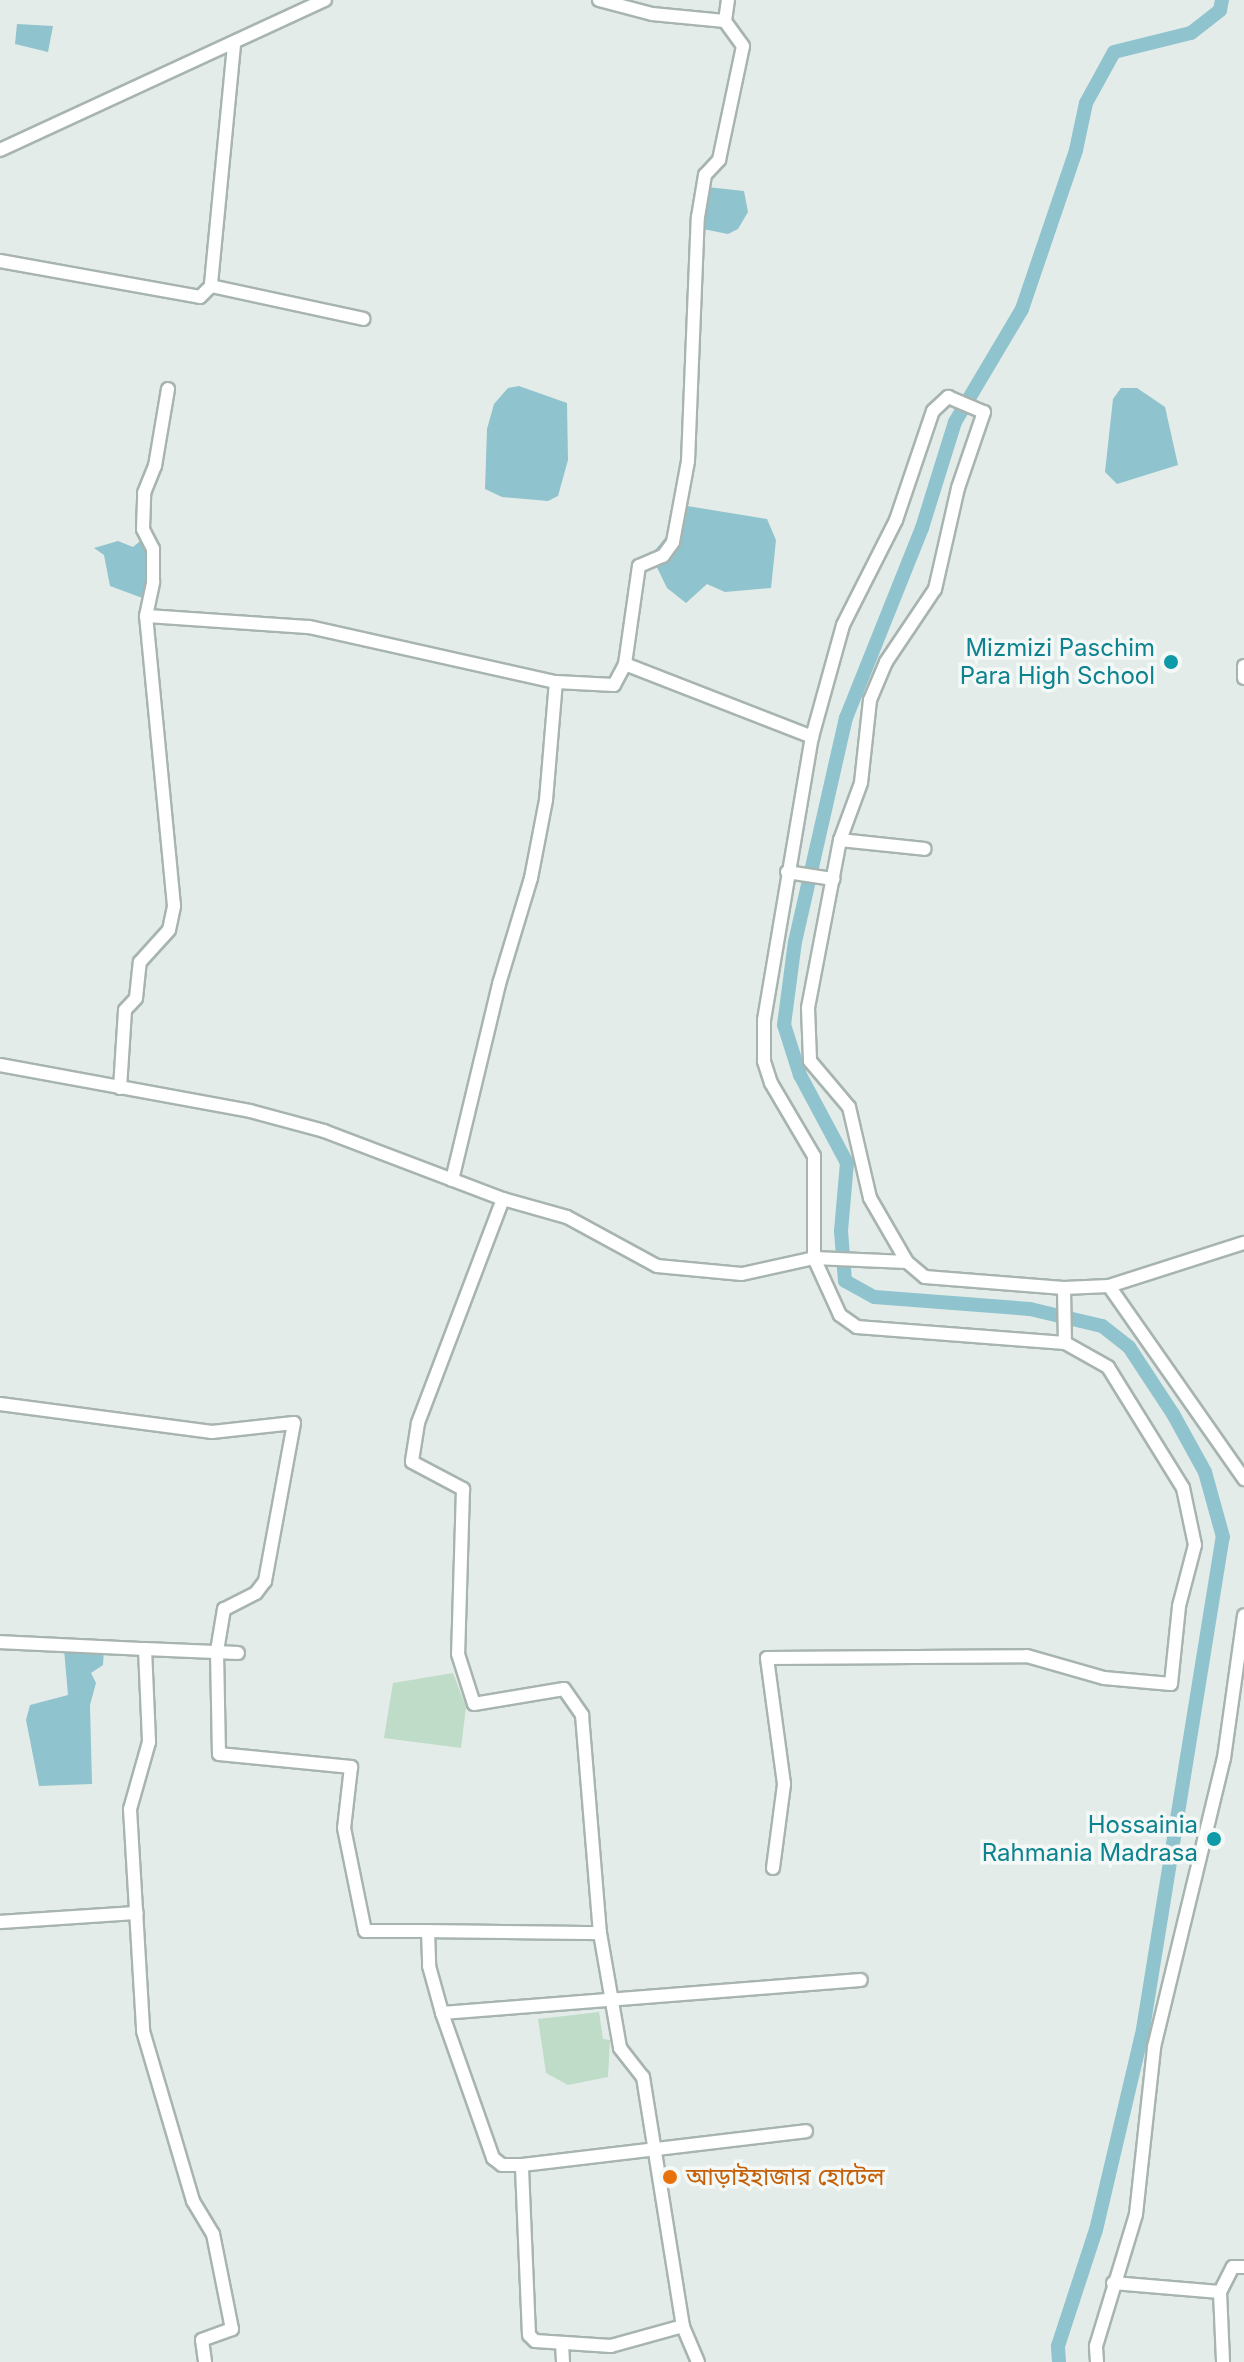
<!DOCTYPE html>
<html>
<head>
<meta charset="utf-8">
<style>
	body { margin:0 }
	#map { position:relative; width:1244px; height:2362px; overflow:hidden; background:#e4ece9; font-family:Inter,"Noto Sans Bengali",sans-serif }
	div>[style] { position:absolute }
	.green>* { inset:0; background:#bedcc7 }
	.water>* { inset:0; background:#8fc3ce }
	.canal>* { height:14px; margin:-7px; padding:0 7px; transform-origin:7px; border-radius:7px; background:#8fc3ce }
	.roads { filter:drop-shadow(2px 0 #a7b4b0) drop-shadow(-2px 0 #a7b4b0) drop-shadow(0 2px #a7b4b0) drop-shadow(0 -2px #a7b4b0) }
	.street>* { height:12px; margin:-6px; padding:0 6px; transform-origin:6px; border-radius:6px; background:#fff }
	.dots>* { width:22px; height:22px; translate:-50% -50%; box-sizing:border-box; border:4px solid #f4f9f7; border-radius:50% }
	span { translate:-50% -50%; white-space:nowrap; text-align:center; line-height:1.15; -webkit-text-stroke:7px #f4f9f7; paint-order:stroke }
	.culture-label { font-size:24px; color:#0d838f }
	.right { translate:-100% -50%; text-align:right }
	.food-label { font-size:24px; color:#c56008 }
	.left { translate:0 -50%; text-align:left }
</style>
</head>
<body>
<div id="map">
	<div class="green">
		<div style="clip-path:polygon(453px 1673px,466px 1707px,461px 1748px,384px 1738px,393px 1683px)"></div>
		<div style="clip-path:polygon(599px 2012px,603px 2039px,610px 2040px,608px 2077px,568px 2085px,546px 2073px,538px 2019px)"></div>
	</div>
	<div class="water">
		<div style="clip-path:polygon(17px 24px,53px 26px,48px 52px,15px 44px)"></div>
		<div style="clip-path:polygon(707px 187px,744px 191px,748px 212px,738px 229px,728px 234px,703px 229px)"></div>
		<div style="clip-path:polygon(519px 386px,567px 403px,568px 460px,558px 496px,548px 501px,502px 497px,485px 489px,487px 429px,494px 404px,508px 388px)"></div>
		<div style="clip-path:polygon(1121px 388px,1137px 388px,1165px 407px,1178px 465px,1117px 484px,1105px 472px,1113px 399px)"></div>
		<div style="clip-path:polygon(675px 504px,767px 519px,776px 540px,771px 588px,725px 592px,707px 584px,686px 603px,667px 588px,651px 555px,671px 531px)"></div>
		<div style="clip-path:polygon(145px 537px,151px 549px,145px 599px,110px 586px,104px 555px,94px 548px,118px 541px,133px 547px)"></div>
		<div style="clip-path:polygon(64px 1649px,104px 1649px,103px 1665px,91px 1673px,96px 1683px,90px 1705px,92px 1784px,39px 1786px,26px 1720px,30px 1705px,68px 1695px)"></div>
	</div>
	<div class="canal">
		<div style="left:1059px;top:2362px;width:16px;rotate:-94deg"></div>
		<div style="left:1058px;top:2346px;width:122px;rotate:-71.9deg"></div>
		<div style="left:1096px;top:2230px;width:206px;rotate:-76.8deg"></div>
		<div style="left:1143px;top:2029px;width:498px;rotate:-80.8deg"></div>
		<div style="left:1223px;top:1537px;width:67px;rotate:-105.5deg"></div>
		<div style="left:1205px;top:1472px;width:66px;rotate:-118.9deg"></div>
		<div style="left:1173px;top:1414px;width:80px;rotate:-123.3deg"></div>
		<div style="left:1129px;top:1347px;width:34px;rotate:-142deg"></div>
		<div style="left:1102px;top:1326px;width:74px;rotate:-166.7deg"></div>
		<div style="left:1030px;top:1309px;width:156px;rotate:-175.6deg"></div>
		<div style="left:874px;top:1297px;width:33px;rotate:-151deg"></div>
		<div style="left:845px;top:1281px;width:50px;rotate:-94.6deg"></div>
		<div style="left:841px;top:1231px;width:68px;rotate:-85deg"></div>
		<div style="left:847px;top:1163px;width:100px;rotate:-118.1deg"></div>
		<div style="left:800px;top:1075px;width:52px;rotate:-107.7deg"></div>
		<div style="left:784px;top:1025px;width:84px;rotate:-82.5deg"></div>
		<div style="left:795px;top:942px;width:230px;rotate:-77.2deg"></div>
		<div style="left:846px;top:718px;width:205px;rotate:-68.2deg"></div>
		<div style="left:922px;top:528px;width:111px;rotate:-72.7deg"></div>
		<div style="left:955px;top:422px;width:131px;rotate:-59.3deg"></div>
		<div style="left:1022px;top:309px;width:168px;rotate:-71.2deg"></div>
		<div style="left:1076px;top:150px;width:48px;rotate:-78deg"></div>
		<div style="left:1086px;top:103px;width:58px;rotate:-61.2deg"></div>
		<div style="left:1114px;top:52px;width:79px;rotate:-13.9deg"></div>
		<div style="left:1191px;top:33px;width:37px;rotate:-38deg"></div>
		<div style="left:1220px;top:10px;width:10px;rotate:-79deg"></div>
	</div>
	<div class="roads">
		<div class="street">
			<div style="left:599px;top:0;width:55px;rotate:14.8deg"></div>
			<div style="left:652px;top:14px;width:73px;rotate:5.5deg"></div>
			<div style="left:725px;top:21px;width:21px;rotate:-82deg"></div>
			<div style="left:234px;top:45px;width:242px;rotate:95.5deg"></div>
			<div style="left:211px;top:286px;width:156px;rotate:12.2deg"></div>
			<div style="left:0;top:150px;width:358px;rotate:-24.8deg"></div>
			<div style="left:0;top:261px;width:203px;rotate:10.2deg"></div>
			<div style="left:200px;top:297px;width:16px;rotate:-45deg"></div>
			<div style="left:146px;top:616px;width:35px;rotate:-78deg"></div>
			<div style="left:153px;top:582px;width:33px;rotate:-90deg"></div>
			<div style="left:153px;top:549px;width:22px;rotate:-117deg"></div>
			<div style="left:143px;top:529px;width:36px;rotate:-88deg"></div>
			<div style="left:144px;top:493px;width:29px;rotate:-68deg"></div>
			<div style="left:155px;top:466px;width:78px;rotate:-80.4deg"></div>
			<div style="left:625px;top:664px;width:201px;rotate:21.3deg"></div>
			<div style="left:1244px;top:666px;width:12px;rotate:90deg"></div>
			<div style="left:840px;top:840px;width:85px;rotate:6deg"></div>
			<div style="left:787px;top:872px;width:47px;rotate:8.7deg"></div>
			<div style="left:0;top:1065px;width:254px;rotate:10.4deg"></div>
			<div style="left:250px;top:1111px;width:77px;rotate:15.1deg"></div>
			<div style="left:324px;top:1131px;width:191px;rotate:20.8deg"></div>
			<div style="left:503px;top:1199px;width:66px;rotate:15.7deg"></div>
			<div style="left:567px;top:1217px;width:102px;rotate:28.6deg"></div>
			<div style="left:657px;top:1266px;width:85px;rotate:5.4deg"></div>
			<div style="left:742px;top:1274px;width:74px;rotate:-12.5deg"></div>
			<div style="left:814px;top:1258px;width:102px;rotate:-90deg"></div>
			<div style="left:814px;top:1156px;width:85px;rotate:-120.5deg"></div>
			<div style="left:771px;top:1083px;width:23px;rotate:-108deg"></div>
			<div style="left:764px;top:1061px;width:41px;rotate:-90deg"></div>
			<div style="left:764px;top:1020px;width:287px;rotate:-80.4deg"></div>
			<div style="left:812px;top:737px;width:116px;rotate:-74.5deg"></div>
			<div style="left:843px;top:625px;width:118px;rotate:-63.2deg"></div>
			<div style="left:896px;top:520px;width:115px;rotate:-71.3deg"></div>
			<div style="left:933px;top:411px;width:21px;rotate:-43deg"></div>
			<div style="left:948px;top:397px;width:39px;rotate:23deg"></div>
			<div style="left:984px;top:412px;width:80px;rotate:108.9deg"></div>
			<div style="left:958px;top:488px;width:104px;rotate:102.8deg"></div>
			<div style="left:935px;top:589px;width:88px;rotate:123.9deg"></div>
			<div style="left:886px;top:662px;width:41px;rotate:112.8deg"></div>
			<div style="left:870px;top:700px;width:83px;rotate:96.2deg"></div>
			<div style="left:861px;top:783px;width:61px;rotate:110.2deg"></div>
			<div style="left:840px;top:840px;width:171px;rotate:100.8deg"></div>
			<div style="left:808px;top:1008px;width:53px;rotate:87.8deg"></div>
			<div style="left:810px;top:1061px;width:60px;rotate:49.7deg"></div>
			<div style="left:849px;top:1107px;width:93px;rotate:77deg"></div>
			<div style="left:870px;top:1198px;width:74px;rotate:60deg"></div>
			<div style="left:907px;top:1262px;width:23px;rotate:40deg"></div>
			<div style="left:925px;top:1277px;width:139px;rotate:4.5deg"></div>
			<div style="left:1064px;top:1288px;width:45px;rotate:-2.5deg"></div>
			<div style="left:1109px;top:1286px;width:142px;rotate:-17.7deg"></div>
			<div style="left:120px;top:1088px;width:78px;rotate:-86.3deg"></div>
			<div style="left:125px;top:1010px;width:16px;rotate:-47deg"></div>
			<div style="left:136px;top:998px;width:36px;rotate:-84deg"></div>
			<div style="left:140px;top:962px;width:43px;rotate:-47.8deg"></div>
			<div style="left:169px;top:930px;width:25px;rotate:-78deg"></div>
			<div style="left:174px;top:906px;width:291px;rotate:-95.5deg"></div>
			<div style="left:146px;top:616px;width:163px;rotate:3.9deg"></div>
			<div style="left:309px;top:627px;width:253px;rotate:12.6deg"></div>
			<div style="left:452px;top:1180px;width:202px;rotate:-76.5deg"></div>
			<div style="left:499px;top:984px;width:111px;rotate:-73.2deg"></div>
			<div style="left:531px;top:878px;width:79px;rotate:-79.1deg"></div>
			<div style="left:546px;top:800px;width:118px;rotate:-85.2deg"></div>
			<div style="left:556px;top:682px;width:58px;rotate:3deg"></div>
			<div style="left:614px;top:685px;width:24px;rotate:-62deg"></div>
			<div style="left:625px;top:664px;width:99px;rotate:-81.9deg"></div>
			<div style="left:639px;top:566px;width:26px;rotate:-23deg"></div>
			<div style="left:663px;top:556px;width:17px;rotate:-54deg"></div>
			<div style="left:673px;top:542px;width:82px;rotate:-79.5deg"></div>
			<div style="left:688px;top:461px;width:244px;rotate:-87.7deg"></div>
			<div style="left:698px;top:217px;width:43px;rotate:-80.5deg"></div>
			<div style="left:705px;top:175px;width:21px;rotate:-47deg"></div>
			<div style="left:719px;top:160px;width:116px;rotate:-78.1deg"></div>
			<div style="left:743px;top:46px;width:31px;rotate:-126deg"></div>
			<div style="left:503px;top:1199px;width:240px;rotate:110.8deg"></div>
			<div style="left:418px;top:1423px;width:39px;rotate:99deg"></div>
			<div style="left:412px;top:1462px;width:58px;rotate:27.9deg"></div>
			<div style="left:463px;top:1489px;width:165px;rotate:91.7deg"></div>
			<div style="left:458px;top:1654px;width:52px;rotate:72.3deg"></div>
			<div style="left:474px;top:1704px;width:91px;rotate:-9.5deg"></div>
			<div style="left:564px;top:1689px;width:32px;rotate:55deg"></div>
			<div style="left:582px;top:1715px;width:219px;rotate:85.3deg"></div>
			<div style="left:600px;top:1933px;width:117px;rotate:80.1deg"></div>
			<div style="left:620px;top:2048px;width:37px;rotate:52deg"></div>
			<div style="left:643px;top:2077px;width:252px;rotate:80.9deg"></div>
			<div style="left:1109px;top:1286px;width:236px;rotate:55deg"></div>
			<div style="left:1064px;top:1288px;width:55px;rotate:89deg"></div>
			<div style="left:0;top:1404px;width:214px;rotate:7.5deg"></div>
			<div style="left:212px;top:1432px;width:82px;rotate:-6.3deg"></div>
			<div style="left:294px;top:1423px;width:161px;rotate:100.4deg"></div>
			<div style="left:265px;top:1581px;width:15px;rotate:127deg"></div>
			<div style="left:256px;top:1593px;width:36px;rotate:153deg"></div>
			<div style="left:224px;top:1609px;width:43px;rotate:99.5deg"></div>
			<div style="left:217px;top:1651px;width:103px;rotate:88.9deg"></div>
			<div style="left:219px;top:1754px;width:133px;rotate:5.6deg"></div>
			<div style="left:351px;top:1767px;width:61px;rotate:96.5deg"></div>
			<div style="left:344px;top:1828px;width:105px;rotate:78.5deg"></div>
			<div style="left:365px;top:1931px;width:63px"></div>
			<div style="left:428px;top:1931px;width:35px;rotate:88deg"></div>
			<div style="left:429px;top:1966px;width:49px;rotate:74.5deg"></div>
			<div style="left:442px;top:2013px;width:420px;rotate:-4.5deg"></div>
			<div style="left:0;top:1642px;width:145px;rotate:2.8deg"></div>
			<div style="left:145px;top:1649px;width:93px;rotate:87.5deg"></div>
			<div style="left:149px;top:1742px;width:70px;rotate:105.8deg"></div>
			<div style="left:130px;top:1809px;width:222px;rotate:86.6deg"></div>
			<div style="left:143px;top:2031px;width:177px;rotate:73.6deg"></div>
			<div style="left:193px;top:2201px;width:39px;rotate:59deg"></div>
			<div style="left:213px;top:2234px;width:97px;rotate:78.7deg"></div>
			<div style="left:232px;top:2329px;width:32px;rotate:160deg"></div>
			<div style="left:202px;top:2340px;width:22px;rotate:82deg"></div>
			<div style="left:145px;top:1649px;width:93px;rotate:2.5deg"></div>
			<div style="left:773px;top:1868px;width:85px;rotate:-82.5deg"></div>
			<div style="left:784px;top:1784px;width:127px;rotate:-97.7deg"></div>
			<div style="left:767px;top:1658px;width:260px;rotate:-0.4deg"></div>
			<div style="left:1027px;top:1656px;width:80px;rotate:15.9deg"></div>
			<div style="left:1104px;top:1678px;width:67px;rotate:5.1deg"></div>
			<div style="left:1171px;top:1684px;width:78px;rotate:-84.1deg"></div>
			<div style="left:1179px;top:1606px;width:63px;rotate:-75.3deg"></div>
			<div style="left:1195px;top:1545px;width:58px;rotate:-101.9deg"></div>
			<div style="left:1183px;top:1488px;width:142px;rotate:-121.8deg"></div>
			<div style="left:1108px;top:1367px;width:49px;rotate:-150.8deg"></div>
			<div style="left:1065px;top:1343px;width:209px;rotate:-175.6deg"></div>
			<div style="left:857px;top:1327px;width:21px;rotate:-145deg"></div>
			<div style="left:840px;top:1315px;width:63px;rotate:-114.5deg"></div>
			<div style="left:814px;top:1258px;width:93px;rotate:2.5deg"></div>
			<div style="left:0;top:1922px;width:137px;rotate:-3.8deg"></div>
			<div style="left:428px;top:1931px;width:172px;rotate:0.7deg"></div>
			<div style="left:442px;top:2013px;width:154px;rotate:70.6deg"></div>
			<div style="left:493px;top:2158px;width:11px;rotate:38deg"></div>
			<div style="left:502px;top:2165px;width:20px"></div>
			<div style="left:1113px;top:2283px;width:107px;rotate:4.8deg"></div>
			<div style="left:1220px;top:2292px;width:28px;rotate:-63deg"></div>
			<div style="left:1233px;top:2267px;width:11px"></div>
			<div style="left:1220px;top:2292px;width:70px;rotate:87.5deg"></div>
			<div style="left:562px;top:2343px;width:19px;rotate:87deg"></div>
			<div style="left:698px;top:2362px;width:39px;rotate:-113deg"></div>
			<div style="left:683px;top:2326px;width:75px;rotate:164.5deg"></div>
			<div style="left:611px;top:2346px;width:76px;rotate:-176.2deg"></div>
			<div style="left:535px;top:2341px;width:8px;rotate:-135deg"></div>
			<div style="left:529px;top:2335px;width:170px;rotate:-92.4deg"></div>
			<div style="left:522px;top:2165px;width:286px;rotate:-6.8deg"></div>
			<div style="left:1097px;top:2362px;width:16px;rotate:-94deg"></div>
			<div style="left:1096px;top:2346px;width:138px;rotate:-73.1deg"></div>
			<div style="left:1136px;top:2214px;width:168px;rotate:-83.8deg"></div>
			<div style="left:1154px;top:2047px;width:297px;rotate:-76.4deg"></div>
			<div style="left:1224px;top:1758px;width:144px;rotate:-82deg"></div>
		</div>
	</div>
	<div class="dots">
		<div style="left:1171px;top:662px;background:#0f9aa8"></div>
		<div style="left:1214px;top:1839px;background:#0f9aa8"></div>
		<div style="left:670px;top:2177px;background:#e8710a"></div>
	</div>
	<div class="culture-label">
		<span class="right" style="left:1155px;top:662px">Mizmizi Paschim<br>Para High School</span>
		<span class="right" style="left:1198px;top:1839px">Hossainia<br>Rahmania Madrasa</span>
	</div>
	<div class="food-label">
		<span class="left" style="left:686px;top:2177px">আড়াইহাজার হোটেল</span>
	</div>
</div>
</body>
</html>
